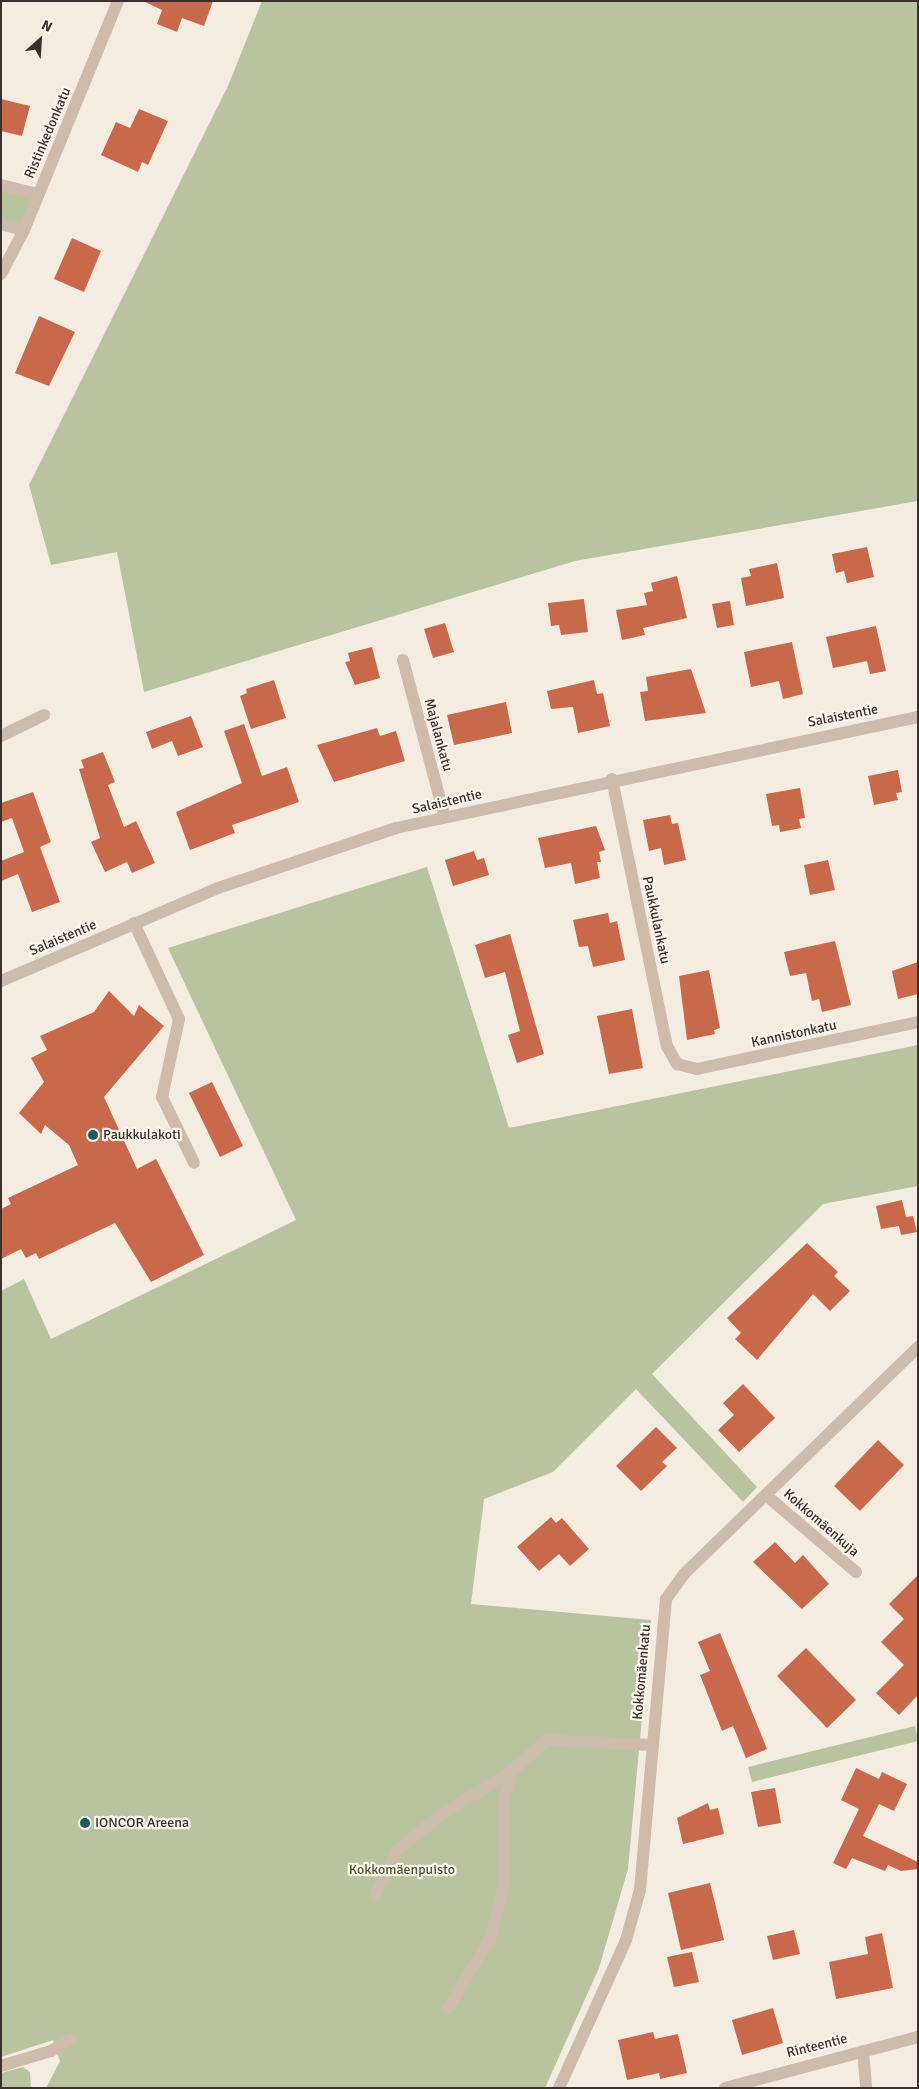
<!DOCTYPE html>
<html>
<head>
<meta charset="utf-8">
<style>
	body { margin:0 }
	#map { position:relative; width:919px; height:2089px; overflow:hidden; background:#f4ebe1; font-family:Signika,sans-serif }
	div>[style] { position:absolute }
	.green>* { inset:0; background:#b8c4a0 }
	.building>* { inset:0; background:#c8694b }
	.minor>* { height:12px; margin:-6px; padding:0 6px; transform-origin:6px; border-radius:6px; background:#cdbbac }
	.dots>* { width:14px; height:14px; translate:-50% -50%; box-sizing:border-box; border:2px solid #fbf5ee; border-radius:50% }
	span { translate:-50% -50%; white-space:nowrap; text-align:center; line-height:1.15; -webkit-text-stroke:4.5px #fbf5ee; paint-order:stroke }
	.street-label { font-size:14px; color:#3b302b }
	.poi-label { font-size:14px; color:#3b302b }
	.left { translate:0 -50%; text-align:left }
	.park-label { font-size:14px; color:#4a5a2e }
	.frame { position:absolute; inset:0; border:2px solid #3b302b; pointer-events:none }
	.north { position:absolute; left:15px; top:15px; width:50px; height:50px; -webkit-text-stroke:4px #fbf5ee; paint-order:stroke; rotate:26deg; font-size:14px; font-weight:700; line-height:20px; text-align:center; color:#3b302b }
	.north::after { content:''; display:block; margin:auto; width:18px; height:22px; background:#3b302b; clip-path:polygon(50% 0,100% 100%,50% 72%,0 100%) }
</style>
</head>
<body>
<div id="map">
	<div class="green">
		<div style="clip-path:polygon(262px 1px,918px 1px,918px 501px,575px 561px,144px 692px,117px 552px,51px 565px,29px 485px,228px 86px)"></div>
		<div style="clip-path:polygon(1px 190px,34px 197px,22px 225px,1px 220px)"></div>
		<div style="clip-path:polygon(427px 867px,509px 1128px,918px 1045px,918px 1186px,823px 1204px,652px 1374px,757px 1487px,743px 1502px,636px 1389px,553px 1472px,484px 1499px,471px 1604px,651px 1620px,628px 1869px,599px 1968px,545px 2088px,46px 2088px,60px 2061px,53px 2040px,1px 2057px,1px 1291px,24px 1279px,51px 1339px,296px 1220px,168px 948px)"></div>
		<div style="clip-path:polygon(915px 1726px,918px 1741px,752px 1782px,748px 1767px)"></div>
		<div style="clip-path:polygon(23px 2067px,30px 2072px,31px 2088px,1px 2088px,1px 2073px)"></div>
	</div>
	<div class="building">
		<div style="clip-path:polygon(143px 1px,213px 1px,204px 26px,182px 18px,177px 32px,157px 24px,162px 10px)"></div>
		<div style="clip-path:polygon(1px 99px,30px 106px,22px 136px,1px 131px)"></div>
		<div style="clip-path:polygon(139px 109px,168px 121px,148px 165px,142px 162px,138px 172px,101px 155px,116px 122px,130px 128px)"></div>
		<div style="clip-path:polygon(72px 238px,101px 251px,84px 292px,54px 279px)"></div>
		<div style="clip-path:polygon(39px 316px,75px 332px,49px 386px,15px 373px)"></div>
		<div style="clip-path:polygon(867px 547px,874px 577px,847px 583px,844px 571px,836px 573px,832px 554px)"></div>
		<div style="clip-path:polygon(777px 563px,784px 598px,746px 606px,741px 578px,751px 576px,749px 569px)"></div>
		<div style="clip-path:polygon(677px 576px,687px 618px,643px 628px,645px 635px,622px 640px,616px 610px,647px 605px,644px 593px,653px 591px,651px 583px)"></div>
		<div style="clip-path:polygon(584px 599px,588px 632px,561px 635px,559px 625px,551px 626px,548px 603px)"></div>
		<div style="clip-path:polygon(730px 601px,734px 625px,717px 628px,712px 604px)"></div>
		<div style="clip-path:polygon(445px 623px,454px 652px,433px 658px,424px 629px)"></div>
		<div style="clip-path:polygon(876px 626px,886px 671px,870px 674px,867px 661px,833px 668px,826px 637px)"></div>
		<div style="clip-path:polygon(792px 642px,803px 694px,783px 699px,779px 681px,751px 687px,744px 652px)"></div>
		<div style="clip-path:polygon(372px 647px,380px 678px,355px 685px,345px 662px,350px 661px,348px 653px)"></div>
		<div style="clip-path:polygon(691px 669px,706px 713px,645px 721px,640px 692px,648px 691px,646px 677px)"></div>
		<div style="clip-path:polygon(274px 680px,286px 718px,251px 729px,240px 696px,247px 693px,246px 689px)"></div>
		<div style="clip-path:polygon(594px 680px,597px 694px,603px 693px,610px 726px,578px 733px,573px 707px,551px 709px,547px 691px)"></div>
		<div style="clip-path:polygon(506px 702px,512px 733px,454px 745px,447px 715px)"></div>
		<div style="clip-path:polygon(191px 716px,203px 747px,178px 756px,172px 741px,152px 749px,146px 732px)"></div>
		<div style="clip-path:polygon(244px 724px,262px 776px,287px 767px,299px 802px,232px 825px,235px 833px,190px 850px,176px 812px,242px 783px,224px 731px)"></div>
		<div style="clip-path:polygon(377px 728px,380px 736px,396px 731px,405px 761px,334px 782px,317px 745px)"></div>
		<div style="clip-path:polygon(103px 752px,115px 782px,108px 785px,124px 827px,136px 821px,155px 863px,132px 873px,127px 862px,105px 872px,91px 842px,100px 838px,79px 769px,84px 768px,81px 760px)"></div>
		<div style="clip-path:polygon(898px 770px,902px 792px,896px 793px,898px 800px,874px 805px,868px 776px)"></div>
		<div style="clip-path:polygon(800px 788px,805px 818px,799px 819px,801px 828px,780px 832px,779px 825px,772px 826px,766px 794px)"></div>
		<div style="clip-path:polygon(33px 792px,51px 842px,40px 847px,60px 902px,32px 912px,18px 874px,1px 881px,1px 861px,24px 852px,12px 818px,1px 822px,1px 803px)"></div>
		<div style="clip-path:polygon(670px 815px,672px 824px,678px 823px,686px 860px,664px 865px,661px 848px,649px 851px,643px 820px)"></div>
		<div style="clip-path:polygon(596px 826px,605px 850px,599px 852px,601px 862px,597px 862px,600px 878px,575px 884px,571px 863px,545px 868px,538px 838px)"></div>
		<div style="clip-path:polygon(474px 851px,477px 860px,484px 858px,489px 875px,453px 886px,445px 860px)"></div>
		<div style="clip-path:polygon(828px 860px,835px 890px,810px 895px,804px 865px)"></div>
		<div style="clip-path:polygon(608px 913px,610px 923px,617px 921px,625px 960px,593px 967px,588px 946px,579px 947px,573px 920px)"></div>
		<div style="clip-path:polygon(510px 934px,544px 1054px,517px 1063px,508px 1035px,520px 1031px,505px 972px,485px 978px,475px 945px)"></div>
		<div style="clip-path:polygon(835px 941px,851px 1005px,822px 1012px,819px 999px,812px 1001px,806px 973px,790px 976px,784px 952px)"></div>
		<div style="clip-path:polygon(918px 962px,918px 994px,898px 999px,892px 971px)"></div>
		<div style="clip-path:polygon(709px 970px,720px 1028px,714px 1030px,715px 1034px,687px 1040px,679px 976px)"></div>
		<div style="clip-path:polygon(109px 991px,134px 1016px,139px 1005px,164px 1026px,104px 1097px,137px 1169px,156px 1159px,204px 1255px,151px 1282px,115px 1223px,39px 1259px,36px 1253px,26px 1258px,21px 1249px,1px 1259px,1px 1209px,11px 1204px,8px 1198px,78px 1165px,69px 1145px,45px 1125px,41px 1134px,19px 1113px,44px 1082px,31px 1058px,47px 1050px,40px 1036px,94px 1012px)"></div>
		<div style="clip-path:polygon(632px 1009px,643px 1068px,609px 1074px,597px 1016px)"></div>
		<div style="clip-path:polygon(212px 1082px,243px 1146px,220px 1157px,189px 1093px)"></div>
		<div style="clip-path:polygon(902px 1200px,906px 1217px,913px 1216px,917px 1232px,901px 1235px,899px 1226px,881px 1229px,876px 1206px)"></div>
		<div style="clip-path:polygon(807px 1243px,838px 1272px,834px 1276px,850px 1291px,830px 1311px,813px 1294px,757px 1360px,735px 1339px,741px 1333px,727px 1318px)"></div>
		<div style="clip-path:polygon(743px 1384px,775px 1418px,739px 1452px,718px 1430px,734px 1415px,723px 1403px)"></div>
		<div style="clip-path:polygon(656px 1427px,677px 1448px,662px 1462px,667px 1466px,641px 1491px,616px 1466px)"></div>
		<div style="clip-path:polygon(878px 1440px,904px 1465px,860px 1511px,834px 1486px)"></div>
		<div style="clip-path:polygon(551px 1517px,556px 1523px,562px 1518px,589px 1549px,570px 1566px,559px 1554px,539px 1571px,517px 1547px)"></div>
		<div style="clip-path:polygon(775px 1542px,795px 1563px,803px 1555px,829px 1584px,802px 1609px,753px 1562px)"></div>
		<div style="clip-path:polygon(918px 1575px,918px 1695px,899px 1715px,876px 1693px,904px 1665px,881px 1642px,904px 1619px,889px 1604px)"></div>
		<div style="clip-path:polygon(720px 1633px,767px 1749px,746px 1758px,733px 1726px,722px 1731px,700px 1675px,710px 1671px,698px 1642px)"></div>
		<div style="clip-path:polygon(806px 1648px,856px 1700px,827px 1728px,777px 1676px)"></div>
		<div style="clip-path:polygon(856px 1768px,879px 1779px,882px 1772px,907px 1784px,894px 1811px,879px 1804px,863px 1836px,918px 1862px,918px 1869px,901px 1871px,888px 1865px,885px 1871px,852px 1858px,846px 1869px,833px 1863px,859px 1809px,841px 1800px)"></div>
		<div style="clip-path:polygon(775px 1788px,781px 1823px,758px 1827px,751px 1792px)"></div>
		<div style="clip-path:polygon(708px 1803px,710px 1810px,718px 1808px,724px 1834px,683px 1844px,677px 1818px)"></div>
		<div style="clip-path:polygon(710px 1883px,724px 1940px,681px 1950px,668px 1893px)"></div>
		<div style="clip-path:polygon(794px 1930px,800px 1954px,773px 1960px,767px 1936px)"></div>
		<div style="clip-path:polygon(882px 1933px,893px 1988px,836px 1999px,829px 1962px,868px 1954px,865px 1937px)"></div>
		<div style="clip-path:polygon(692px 1952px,699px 1982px,674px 1987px,667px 1957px)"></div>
		<div style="clip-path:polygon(773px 2008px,783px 2043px,742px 2055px,732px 2020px)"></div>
		<div style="clip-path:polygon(653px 2032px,655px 2039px,678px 2034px,687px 2073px,660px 2079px,659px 2073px,627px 2080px,618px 2040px)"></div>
	</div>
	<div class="minor">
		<div style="left:1px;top:185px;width:38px;rotate:14deg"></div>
		<div style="left:1px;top:224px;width:24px;rotate:15deg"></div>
		<div style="left:1px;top:274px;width:50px;rotate:-62.4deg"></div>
		<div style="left:24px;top:230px;width:248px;rotate:-67.7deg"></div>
		<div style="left:403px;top:660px;width:163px;rotate:75.1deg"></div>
		<div style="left:1px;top:736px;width:48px;rotate:-26deg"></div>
		<div style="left:612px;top:779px;width:273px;rotate:78.4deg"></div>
		<div style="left:667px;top:1046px;width:21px;rotate:61deg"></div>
		<div style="left:677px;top:1064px;width:21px;rotate:14deg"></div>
		<div style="left:697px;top:1069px;width:226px;rotate:-12deg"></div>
		<div style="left:134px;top:923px;width:106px;rotate:64.9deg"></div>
		<div style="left:179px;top:1019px;width:80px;rotate:102.3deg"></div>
		<div style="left:162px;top:1097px;width:73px;rotate:64.1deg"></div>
		<div style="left:1px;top:981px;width:236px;rotate:-23.2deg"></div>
		<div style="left:218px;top:888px;width:188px;rotate:-18.6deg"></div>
		<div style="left:396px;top:828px;width:534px;rotate:-12deg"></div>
		<div style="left:767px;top:1496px;width:117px;rotate:40.5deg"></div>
		<div style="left:375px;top:1895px;width:49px;rotate:-63.4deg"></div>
		<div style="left:397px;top:1851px;width:51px;rotate:-40.2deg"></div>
		<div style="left:436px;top:1818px;width:89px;rotate:-31.7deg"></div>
		<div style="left:448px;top:2008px;width:83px;rotate:-58.8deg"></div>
		<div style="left:491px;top:1937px;width:49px;rotate:-76deg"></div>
		<div style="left:503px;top:1889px;width:91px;rotate:-89.4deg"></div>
		<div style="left:504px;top:1798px;width:28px;rotate:-73deg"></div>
		<div style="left:512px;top:1771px;width:46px;rotate:-42.4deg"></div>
		<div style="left:546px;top:1740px;width:104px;rotate:2.8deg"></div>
		<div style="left:863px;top:2051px;width:37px;rotate:85deg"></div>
		<div style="left:1px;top:2066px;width:52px;rotate:-16.7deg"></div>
		<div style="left:51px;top:2051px;width:23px;rotate:-31deg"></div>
		<div style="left:559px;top:2088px;width:162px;rotate:-65.6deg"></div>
		<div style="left:626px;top:1940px;width:52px;rotate:-74.4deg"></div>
		<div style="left:640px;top:1890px;width:292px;rotate:-84.9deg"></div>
		<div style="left:666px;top:1599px;width:32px;rotate:-54deg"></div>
		<div style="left:685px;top:1573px;width:325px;rotate:-44.1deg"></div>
		<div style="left:725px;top:2088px;width:200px;rotate:-14.8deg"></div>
	</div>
	<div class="dots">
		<div style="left:93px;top:1135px;background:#1f5a5e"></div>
		<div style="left:85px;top:1823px;background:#1f5a5e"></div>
	</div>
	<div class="street-label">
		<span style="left:48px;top:133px;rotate:-67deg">Ristinkedonkatu</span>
		<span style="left:843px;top:716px;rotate:-11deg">Salaistentie</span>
		<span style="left:438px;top:735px;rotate:75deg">Majalankatu</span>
		<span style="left:447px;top:802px;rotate:-13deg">Salaistentie</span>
		<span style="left:656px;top:920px;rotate:78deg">Paukkulankatu</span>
		<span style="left:63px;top:938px;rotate:-23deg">Salaistentie</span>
		<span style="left:794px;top:1034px;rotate:-12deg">Kannistonkatu</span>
		<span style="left:821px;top:1523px;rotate:41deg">Kokkomäenkuja</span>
		<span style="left:642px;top:1672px;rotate:-85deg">Kokkomäenkatu</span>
		<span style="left:817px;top:2046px;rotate:-14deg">Rinteentie</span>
	</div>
	<div class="poi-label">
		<span class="left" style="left:103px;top:1135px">Paukkulakoti</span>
		<span class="left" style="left:95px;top:1823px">IONCOR Areena</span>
	</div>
	<div class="park-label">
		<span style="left:402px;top:1870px">Kokkomäenpuisto</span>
	</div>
	<div class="frame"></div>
	<div class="north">N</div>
</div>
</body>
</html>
